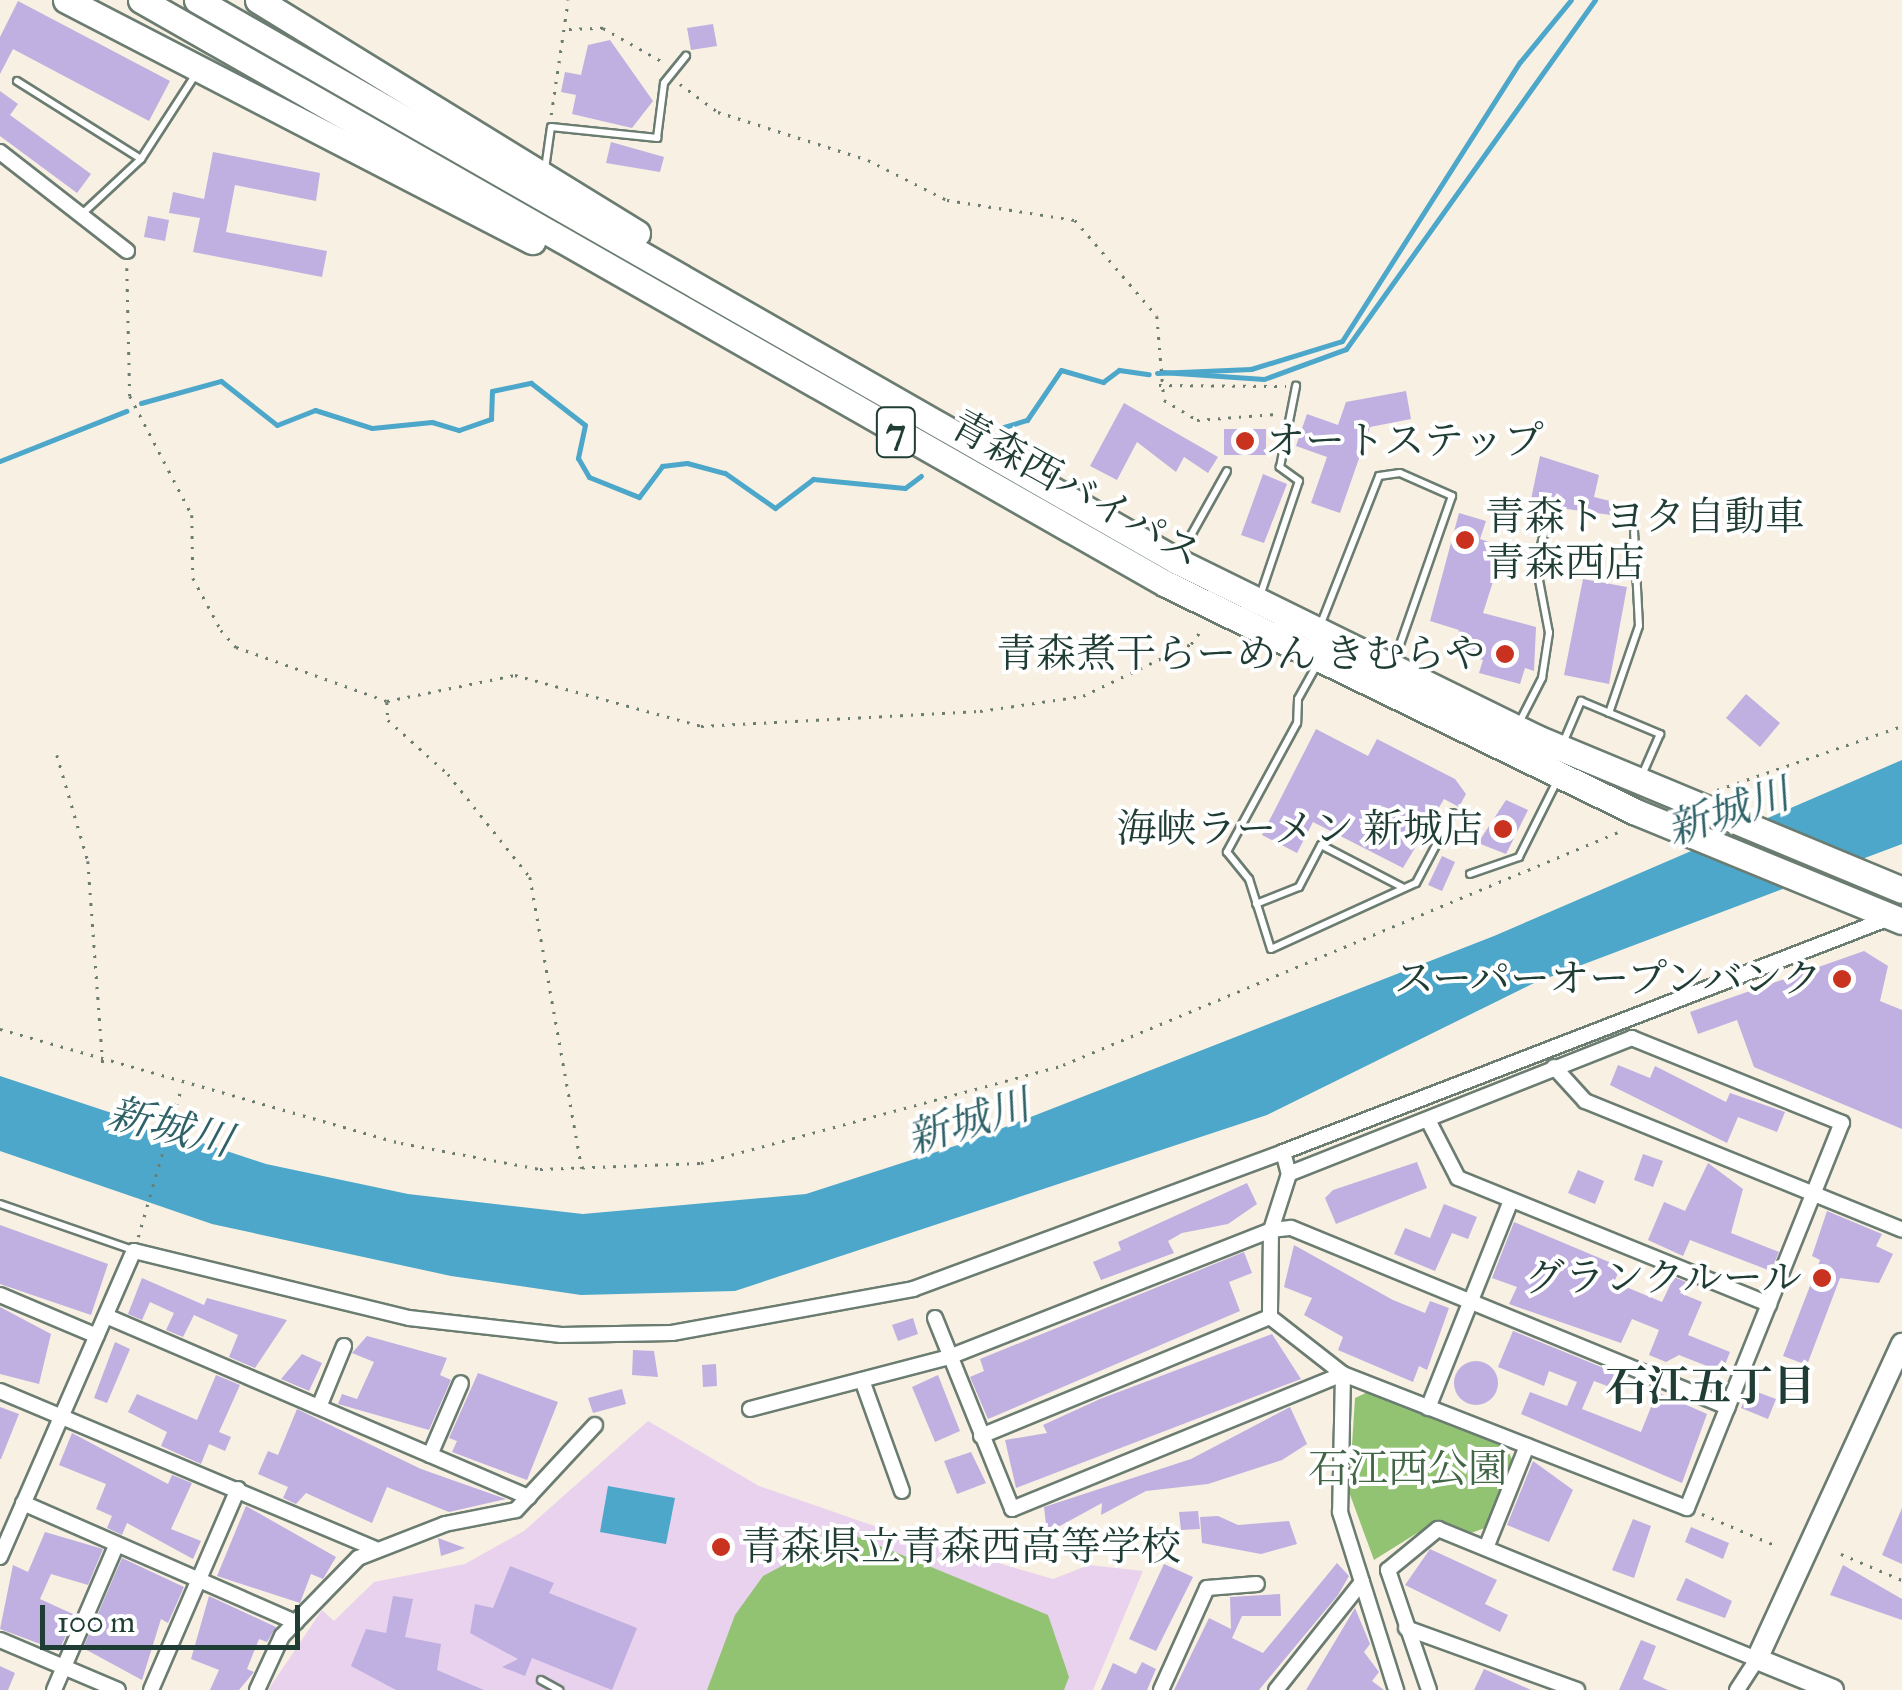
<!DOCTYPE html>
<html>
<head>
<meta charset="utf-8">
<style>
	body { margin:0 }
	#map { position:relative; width:1902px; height:1690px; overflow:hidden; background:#f8f0e2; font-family:"IM FELL Great Primer","Noto Serif JP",serif }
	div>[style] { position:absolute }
	.built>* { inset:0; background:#e9d2ed }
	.green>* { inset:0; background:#92c373 }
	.water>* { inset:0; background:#4ca7ca }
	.stream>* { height:5px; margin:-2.5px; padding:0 2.5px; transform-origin:2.5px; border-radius:2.5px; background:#4ca7ca }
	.building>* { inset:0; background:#bfb0e1 }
	.round { border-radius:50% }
	.path>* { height:2.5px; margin-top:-1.25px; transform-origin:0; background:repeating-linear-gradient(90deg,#6b7c71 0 2.5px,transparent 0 10.5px) }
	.roads { filter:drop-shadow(2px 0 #6b7c71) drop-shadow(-2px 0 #6b7c71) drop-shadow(0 2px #6b7c71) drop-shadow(0 -2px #6b7c71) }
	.lane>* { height:6px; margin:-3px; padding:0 3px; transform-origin:3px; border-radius:3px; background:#fff }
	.street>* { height:14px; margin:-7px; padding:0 7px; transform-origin:7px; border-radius:7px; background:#fff }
	.secondary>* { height:20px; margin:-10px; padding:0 10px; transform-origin:10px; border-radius:10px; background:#fff }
	.highway>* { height:25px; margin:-12.5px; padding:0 12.5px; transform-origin:12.5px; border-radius:12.5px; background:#fff }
	.dots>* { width:28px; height:28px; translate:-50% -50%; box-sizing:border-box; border:5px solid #fff; border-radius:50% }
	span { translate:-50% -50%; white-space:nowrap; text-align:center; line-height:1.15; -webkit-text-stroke:8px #fff; paint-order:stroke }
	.shield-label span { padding:2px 8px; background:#fff; border:2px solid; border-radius:8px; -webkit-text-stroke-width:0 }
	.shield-label { font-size:38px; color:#1f3d34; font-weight:700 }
	.poi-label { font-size:40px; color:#1f3d34 }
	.left { translate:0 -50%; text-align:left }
	.right { translate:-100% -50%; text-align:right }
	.street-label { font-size:40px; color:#1f3d34 }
	.park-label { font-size:40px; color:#426547 }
	.water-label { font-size:42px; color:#2f6268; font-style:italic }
	.neighbourhood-label { font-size:42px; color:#1f3d34; font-weight:700 }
	.scale { position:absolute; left:40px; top:1605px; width:260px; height:45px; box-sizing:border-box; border:5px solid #1f3d34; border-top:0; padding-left:12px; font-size:30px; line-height:35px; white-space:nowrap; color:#1f3d34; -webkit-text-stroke:8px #fff; paint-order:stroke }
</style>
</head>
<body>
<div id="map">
	<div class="built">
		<div style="clip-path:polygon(648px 1421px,759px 1486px,886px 1530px,1053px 1579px,1089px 1565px,1143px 1571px,1093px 1690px,268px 1690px,322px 1610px,334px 1621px,374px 1582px,465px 1564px,524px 1531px)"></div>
	</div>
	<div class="green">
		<div style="clip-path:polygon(1370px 1391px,1507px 1447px,1512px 1460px,1485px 1528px,1471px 1533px,1438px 1520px,1374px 1560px,1349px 1492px,1355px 1398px)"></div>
		<div style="clip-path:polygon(846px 1532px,1048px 1615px,1069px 1677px,1064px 1690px,707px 1690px,735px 1615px,763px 1576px)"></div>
	</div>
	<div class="water">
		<div style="clip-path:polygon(1902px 760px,1902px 844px,1534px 983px,1267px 1115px,735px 1291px,581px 1295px,451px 1276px,212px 1224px,0 1151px,0 1076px,266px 1164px,408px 1194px,583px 1214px,806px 1194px,967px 1142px,1494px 936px)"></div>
		<div style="clip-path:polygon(608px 1486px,675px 1498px,666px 1544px,600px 1532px)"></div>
	</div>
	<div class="stream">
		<div style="left:1162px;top:372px;width:102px;rotate:3.9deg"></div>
		<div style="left:1264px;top:379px;width:87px;rotate:-20.1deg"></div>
		<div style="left:1346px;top:349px;width:429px;rotate:-54.5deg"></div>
		<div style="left:1157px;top:373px;width:94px;rotate:-2.4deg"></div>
		<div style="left:1251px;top:369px;width:95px;rotate:-17.1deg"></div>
		<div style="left:1342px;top:341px;width:331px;rotate:-57.5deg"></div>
		<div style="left:1520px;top:62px;width:80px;rotate:-50.6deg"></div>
		<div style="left:141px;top:403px;width:83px;rotate:-15.4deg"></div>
		<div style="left:221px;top:381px;width:71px;rotate:38.2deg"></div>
		<div style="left:277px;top:425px;width:41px;rotate:-21.5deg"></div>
		<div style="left:315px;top:410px;width:60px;rotate:17.5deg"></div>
		<div style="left:372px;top:428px;width:60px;rotate:-5.7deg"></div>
		<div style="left:432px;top:422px;width:28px;rotate:17deg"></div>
		<div style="left:459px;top:430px;width:34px;rotate:-19deg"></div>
		<div style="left:491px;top:419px;width:28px;rotate:-88deg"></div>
		<div style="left:492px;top:391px;width:40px;rotate:-12deg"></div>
		<div style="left:531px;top:383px;width:68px;rotate:37.9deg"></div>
		<div style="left:585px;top:425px;width:34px;rotate:102deg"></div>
		<div style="left:578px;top:458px;width:22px;rotate:60deg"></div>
		<div style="left:589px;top:477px;width:54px;rotate:21.8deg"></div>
		<div style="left:639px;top:497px;width:39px;rotate:-53deg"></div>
		<div style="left:662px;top:466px;width:25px;rotate:-7deg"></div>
		<div style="left:687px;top:463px;width:39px;rotate:15deg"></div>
		<div style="left:725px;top:473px;width:61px;rotate:35deg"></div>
		<div style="left:775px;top:508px;width:48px;rotate:-37.3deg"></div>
		<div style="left:813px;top:479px;width:92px;rotate:5.6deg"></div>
		<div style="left:905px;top:488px;width:20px;rotate:-37deg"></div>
		<div style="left:1004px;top:427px;width:24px;rotate:-17deg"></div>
		<div style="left:1027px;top:420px;width:60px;rotate:-55.8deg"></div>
		<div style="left:1061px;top:370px;width:44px;rotate:15.9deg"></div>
		<div style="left:1103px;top:382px;width:20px;rotate:-37deg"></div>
		<div style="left:1119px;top:370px;width:30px;rotate:8deg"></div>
		<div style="left:0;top:461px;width:136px;rotate:-21.6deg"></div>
	</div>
	<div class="building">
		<div style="clip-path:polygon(18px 1px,170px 81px,149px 121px,13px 49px,0 74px,0 37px)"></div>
		<div style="clip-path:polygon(713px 24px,717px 46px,691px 50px,687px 28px)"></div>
		<div style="clip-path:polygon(610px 40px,653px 101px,632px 128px,572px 114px,576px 95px,561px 92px,565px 72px,581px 75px,588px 45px)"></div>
		<div style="clip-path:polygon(0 91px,18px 104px,10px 115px,91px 174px,77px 193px,0 136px)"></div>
		<div style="clip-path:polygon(611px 142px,664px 157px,660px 172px,606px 163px)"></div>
		<div style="clip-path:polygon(213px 152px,320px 173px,316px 201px,235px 185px,226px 232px,327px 251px,322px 277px,193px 252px,200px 218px,169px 213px,173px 192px,204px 199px)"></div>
		<div style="clip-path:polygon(148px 216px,169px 220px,165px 241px,144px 237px)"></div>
		<div style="clip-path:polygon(1406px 391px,1411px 419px,1370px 427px,1340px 513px,1311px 503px,1327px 457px,1296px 446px,1307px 414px,1338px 425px,1346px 402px)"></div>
		<div style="clip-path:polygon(1124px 403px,1218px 457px,1208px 473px,1184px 457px,1176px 472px,1137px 442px,1117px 480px,1090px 466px)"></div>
		<div style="clip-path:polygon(1224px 429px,1266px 429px,1266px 455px,1224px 455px)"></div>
		<div style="clip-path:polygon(1540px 456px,1599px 475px,1594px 497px,1614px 502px,1611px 515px,1530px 504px)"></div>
		<div style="clip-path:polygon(1263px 474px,1287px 484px,1264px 543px,1241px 535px)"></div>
		<div style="clip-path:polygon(1459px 513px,1486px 521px,1480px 539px,1504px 547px,1483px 613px,1536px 627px,1534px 671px,1525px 668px,1520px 684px,1479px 673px,1483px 660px,1452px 650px,1459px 630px,1430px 621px)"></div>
		<div style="clip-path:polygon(1583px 579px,1627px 587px,1609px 684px,1564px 675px)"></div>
		<div style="clip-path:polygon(1746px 694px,1780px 723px,1760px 747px,1726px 718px)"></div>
		<div style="clip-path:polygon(1316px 729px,1368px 756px,1377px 739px,1455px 779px,1466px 794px,1459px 807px,1444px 799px,1403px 868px,1313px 822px,1297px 853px,1262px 835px)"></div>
		<div style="clip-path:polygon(1506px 800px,1528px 810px,1506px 854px,1478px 843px)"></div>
		<div style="clip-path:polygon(1442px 856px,1455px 862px,1442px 891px,1428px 885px)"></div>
		<div style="clip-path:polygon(1864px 951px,1888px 966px,1880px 1001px,1902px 1010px,1902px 1129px,1754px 1067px,1737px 1020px,1698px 1034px,1690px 1012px)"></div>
		<div style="clip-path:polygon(1618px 1065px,1650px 1078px,1655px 1066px,1726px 1102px,1730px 1093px,1785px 1112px,1777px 1132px,1738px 1117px,1727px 1143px,1610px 1085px)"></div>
		<div style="clip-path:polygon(1643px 1154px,1663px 1161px,1653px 1187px,1634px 1180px)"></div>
		<div style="clip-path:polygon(1417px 1162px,1427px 1188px,1336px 1224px,1325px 1198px,1333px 1190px)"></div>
		<div style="clip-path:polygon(1708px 1163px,1743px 1189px,1731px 1233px,1779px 1252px,1771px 1271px,1690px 1240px,1683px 1256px,1648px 1240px,1664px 1202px,1685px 1211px)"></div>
		<div style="clip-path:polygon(1578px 1170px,1604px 1181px,1595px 1204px,1568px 1193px)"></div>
		<div style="clip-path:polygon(1247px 1183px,1257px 1204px,1228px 1224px,1182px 1233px,1168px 1241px,1174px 1253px,1101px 1280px,1093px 1262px,1121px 1250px,1118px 1242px)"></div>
		<div style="clip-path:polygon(1444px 1204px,1477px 1217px,1468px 1239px,1452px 1233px,1435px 1271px,1394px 1254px,1405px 1228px,1430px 1238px)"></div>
		<div style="clip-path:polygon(1827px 1211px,1882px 1234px,1876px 1246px,1893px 1254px,1879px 1283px,1840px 1278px,1807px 1365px,1783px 1356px,1820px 1260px,1812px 1256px)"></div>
		<div style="clip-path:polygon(1514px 1222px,1621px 1267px,1614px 1282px,1662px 1302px,1674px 1277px,1686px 1282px,1680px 1293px,1702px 1302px,1688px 1335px,1730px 1352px,1722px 1372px,1679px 1355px,1666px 1362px,1649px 1355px,1659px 1330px,1632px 1319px,1621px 1343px,1509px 1304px,1517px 1287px,1492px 1278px)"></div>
		<div style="clip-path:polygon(0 1225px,108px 1264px,91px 1315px,0 1284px)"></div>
		<div style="clip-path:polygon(1294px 1245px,1393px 1300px,1425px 1313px,1430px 1301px,1449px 1308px,1427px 1370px,1419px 1366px,1413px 1382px,1338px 1350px,1343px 1337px,1304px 1315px,1312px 1298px,1284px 1287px)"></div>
		<div style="clip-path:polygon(1244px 1252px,1252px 1273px,1229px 1282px,1240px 1311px,988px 1419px,970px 1377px,984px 1371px,980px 1359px)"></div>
		<div style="clip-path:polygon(142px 1278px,204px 1305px,207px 1298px,287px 1320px,255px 1368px,229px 1357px,238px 1335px,194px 1315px,183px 1337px,166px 1330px,174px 1313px,150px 1302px,142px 1320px,128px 1314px)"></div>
		<div style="clip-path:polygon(0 1307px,51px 1334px,39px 1384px,0 1374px)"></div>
		<div style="clip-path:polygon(913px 1318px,918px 1334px,898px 1341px,892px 1325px)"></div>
		<div style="clip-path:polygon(1513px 1331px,1616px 1373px,1610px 1387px,1594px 1381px,1582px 1409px,1641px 1432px,1657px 1392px,1707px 1414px,1682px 1483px,1521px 1414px,1530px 1392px,1567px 1406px,1577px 1382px,1549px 1371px,1544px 1386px,1498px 1367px)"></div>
		<div style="clip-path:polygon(1272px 1334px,1301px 1379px,1016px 1488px,1005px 1440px,1047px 1433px,1043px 1425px,1100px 1399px)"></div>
		<div style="clip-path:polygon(367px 1336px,447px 1358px,440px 1375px,451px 1380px,429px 1430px,338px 1404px,342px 1394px,357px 1399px,374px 1362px,352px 1353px)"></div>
		<div style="clip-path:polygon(115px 1342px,130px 1349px,107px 1403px,94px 1398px)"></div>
		<div style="clip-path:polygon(633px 1350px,654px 1351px,658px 1377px,632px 1375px)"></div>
		<div style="clip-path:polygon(302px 1354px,322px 1363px,309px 1391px,281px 1379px)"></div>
		<div class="round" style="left:1454px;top:1361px;width:44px;height:44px"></div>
		<div style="clip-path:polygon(716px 1364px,717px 1386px,703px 1387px,702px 1365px)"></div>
		<div style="clip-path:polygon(478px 1373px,558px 1402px,527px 1480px,452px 1452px,457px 1441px,449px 1438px)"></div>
		<div style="clip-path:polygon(216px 1375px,240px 1385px,219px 1432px,231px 1437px,225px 1451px,209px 1444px,201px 1464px,161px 1446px,167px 1432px,128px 1412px,137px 1394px,197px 1420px)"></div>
		<div style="clip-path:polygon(938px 1375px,960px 1431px,935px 1442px,912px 1387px)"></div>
		<div style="clip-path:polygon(622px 1389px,626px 1404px,593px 1413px,588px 1398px)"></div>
		<div style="clip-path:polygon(1749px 1389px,1776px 1399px,1768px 1419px,1741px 1408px)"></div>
		<div style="clip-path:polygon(0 1407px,19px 1414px,1px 1459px,0 1459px)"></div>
		<div style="clip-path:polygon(1290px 1407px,1307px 1444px,1282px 1460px,1208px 1484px,1146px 1491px,1101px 1515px,1102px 1503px,1047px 1533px,1044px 1507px,1191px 1459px)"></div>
		<div style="clip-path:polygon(297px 1409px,421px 1469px,506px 1499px,449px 1512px,387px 1487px,372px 1523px,306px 1493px,296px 1504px,283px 1498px,288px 1487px,258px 1474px,268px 1451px,278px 1455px)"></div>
		<div style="clip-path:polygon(72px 1433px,168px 1484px,172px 1475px,192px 1483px,171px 1529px,201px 1541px,193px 1559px,127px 1523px,122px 1535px,107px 1528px,112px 1516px,96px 1509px,106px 1484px,59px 1465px)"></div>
		<div style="clip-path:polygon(971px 1452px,986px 1483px,957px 1494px,944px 1461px)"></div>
		<div style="clip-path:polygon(1533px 1461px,1573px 1490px,1549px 1542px,1507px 1525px)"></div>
		<div style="clip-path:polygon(246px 1506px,336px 1557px,323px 1579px,311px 1574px,300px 1603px,217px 1576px)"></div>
		<div style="clip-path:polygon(1902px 1508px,1902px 1564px,1882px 1555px)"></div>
		<div style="clip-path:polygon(1198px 1511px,1200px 1529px,1181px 1530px,1179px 1512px)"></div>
		<div style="clip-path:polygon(1218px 1516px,1238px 1525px,1289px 1521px,1297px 1544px,1261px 1554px,1202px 1543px,1200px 1517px)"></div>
		<div style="clip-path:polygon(1633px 1519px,1651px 1526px,1634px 1578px,1612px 1570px)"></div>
		<div style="clip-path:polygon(1691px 1527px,1729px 1543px,1723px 1559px,1685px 1542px)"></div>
		<div style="clip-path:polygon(45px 1532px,103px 1549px,88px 1585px,51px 1574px,40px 1599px,75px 1615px,59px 1651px,0 1629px,13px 1565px,28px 1572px)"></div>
		<div style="clip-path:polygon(438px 1538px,465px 1548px,441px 1556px)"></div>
		<div style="clip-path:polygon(1430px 1549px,1497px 1580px,1485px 1604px,1508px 1615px,1500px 1632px,1405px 1585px)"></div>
		<div style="clip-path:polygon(122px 1558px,184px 1587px,168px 1623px,161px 1619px,142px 1680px,83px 1648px)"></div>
		<div style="clip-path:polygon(1337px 1563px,1349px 1576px,1338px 1595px,1259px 1690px,1174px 1690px,1209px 1618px,1231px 1629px,1230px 1597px,1280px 1594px,1281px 1616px,1242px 1616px,1232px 1638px,1263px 1653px)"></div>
		<div style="clip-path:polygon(1164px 1564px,1193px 1577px,1156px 1651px,1129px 1639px)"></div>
		<div style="clip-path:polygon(1843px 1565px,1902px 1599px,1902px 1620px,1830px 1595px)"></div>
		<div style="clip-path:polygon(510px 1566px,554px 1583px,549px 1593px,637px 1628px,612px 1690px,532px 1658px,525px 1676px,502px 1667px,518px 1659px,470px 1633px,475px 1604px,493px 1608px)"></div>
		<div style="clip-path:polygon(1686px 1578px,1732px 1601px,1725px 1618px,1676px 1600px)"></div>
		<div style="clip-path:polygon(209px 1596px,276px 1627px,267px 1642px,259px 1639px,247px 1669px,254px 1672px,239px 1690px,210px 1690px,219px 1670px,191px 1659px)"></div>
		<div style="clip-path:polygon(393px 1596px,413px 1599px,405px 1637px,441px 1644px,437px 1670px,484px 1690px,396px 1690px,351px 1666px,366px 1629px,386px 1633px)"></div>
		<div style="clip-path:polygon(1355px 1608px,1370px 1644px,1364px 1652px,1379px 1672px,1372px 1681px,1384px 1690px,1306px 1690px)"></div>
		<div style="clip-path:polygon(1641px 1640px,1656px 1646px,1643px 1679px,1668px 1690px,1619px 1690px)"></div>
		<div style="clip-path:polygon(1142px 1662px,1156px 1669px,1147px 1690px,1101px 1690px,1113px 1663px,1136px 1674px)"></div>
		<div style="clip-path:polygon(0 1666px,15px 1673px,8px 1690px,0 1690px)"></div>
		<div style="clip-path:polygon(1484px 1669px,1531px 1690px,1474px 1690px)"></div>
	</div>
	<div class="path">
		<div style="left:569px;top:29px;width:34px;rotate:-2deg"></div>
		<div style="left:603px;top:28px;width:69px;rotate:29.5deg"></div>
		<div style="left:680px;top:84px;width:47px;rotate:36.4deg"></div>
		<div style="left:718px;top:112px;width:157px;rotate:17.7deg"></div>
		<div style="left:868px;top:160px;width:89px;rotate:26.9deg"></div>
		<div style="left:947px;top:200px;width:130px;rotate:8.9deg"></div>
		<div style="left:1075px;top:220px;width:126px;rotate:49.5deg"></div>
		<div style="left:1157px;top:316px;width:84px;rotate:85.2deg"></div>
		<div style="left:1164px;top:400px;width:39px;rotate:31deg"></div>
		<div style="left:1197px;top:420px;width:79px;rotate:-4.3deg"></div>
		<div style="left:551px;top:115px;width:116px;rotate:-81.6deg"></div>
		<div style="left:127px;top:268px;width:128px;rotate:88.7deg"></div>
		<div style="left:130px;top:396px;width:134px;rotate:62.5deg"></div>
		<div style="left:192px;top:515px;width:63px;rotate:89.1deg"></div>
		<div style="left:193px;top:578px;width:59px;rotate:61.7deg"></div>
		<div style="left:221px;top:630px;width:23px;rotate:49deg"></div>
		<div style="left:236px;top:647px;width:160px;rotate:19.7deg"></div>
		<div style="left:387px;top:701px;width:131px;rotate:-11.5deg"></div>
		<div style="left:515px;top:675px;width:193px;rotate:15.3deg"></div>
		<div style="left:701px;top:726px;width:279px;rotate:-3.1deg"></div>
		<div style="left:980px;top:711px;width:104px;rotate:-8.3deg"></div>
		<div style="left:1083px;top:696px;width:120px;rotate:-25.7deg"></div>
		<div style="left:1191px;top:644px;width:19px;rotate:-54deg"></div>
		<div style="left:1159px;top:385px;width:127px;rotate:0.5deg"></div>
		<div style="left:387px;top:702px;width:18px;rotate:87deg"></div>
		<div style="left:388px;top:720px;width:81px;rotate:42deg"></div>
		<div style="left:448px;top:774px;width:132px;rotate:51.5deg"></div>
		<div style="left:530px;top:877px;width:296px;rotate:79.9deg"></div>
		<div style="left:57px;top:755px;width:110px;rotate:73.7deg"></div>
		<div style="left:88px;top:861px;width:203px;rotate:85.8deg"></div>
		<div style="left:1717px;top:790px;width:196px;rotate:-19.1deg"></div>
		<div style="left:0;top:1029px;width:417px;rotate:15.9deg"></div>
		<div style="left:401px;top:1143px;width:141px;rotate:10.6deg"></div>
		<div style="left:540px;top:1169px;width:161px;rotate:-2.1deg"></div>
		<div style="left:701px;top:1163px;width:375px;rotate:-15.1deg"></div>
		<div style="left:1063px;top:1065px;width:607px;rotate:-22.77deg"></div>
		<div style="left:138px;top:1237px;width:157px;rotate:-73.8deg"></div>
		<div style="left:1702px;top:1514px;width:82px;rotate:23.1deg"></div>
		<div style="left:1841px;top:1554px;width:66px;rotate:23.1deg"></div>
	</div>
	<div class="roads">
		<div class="lane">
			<div style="left:17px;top:81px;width:146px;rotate:32.2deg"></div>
			<div style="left:545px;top:169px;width:42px;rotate:-81.9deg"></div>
			<div style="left:551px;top:127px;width:107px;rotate:5.9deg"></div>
			<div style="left:657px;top:138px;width:55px;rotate:-82.7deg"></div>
			<div style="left:664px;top:83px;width:35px;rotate:-51deg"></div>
			<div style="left:82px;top:214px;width:81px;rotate:-43deg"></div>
			<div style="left:141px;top:159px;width:101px;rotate:-57.1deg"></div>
			<div style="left:1180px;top:555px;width:96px;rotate:-60.8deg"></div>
			<div style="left:1260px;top:596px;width:121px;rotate:-71.3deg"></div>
			<div style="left:1299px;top:481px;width:24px;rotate:-144deg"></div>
			<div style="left:1280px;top:467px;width:83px;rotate:-78.8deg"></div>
			<div style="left:1320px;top:626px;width:161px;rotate:-68.5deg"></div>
			<div style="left:1379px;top:476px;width:21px;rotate:-8deg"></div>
			<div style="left:1400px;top:473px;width:57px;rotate:23.9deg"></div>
			<div style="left:1452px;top:496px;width:173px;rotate:109.3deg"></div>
			<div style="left:1318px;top:663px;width:41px;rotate:119.1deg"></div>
			<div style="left:1298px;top:699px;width:24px;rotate:92deg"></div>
			<div style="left:1297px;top:723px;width:147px;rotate:118.5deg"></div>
			<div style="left:1227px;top:852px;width:35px;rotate:51deg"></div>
			<div style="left:1249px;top:879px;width:73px;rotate:72.6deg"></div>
			<div style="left:1271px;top:949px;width:159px;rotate:-24.5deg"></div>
			<div style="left:1416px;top:883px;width:79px;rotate:-62.1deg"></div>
			<div style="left:1609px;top:713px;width:92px;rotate:-71deg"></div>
			<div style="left:1639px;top:626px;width:94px;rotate:-93deg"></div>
			<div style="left:1519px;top:723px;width:51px;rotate:-62.9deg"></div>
			<div style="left:1542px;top:678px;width:46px;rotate:-81.2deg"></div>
			<div style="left:1549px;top:633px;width:70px;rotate:-100.7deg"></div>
			<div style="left:1536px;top:564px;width:47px;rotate:-75.1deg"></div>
			<div style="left:1563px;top:743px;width:46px;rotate:-66.8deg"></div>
			<div style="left:1581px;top:701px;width:86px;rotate:22.7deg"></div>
			<div style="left:1660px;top:734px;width:45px;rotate:113.7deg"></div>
			<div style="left:1470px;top:874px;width:52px;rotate:-19.1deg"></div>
			<div style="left:1519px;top:857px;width:87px;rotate:-63.4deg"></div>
			<div style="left:1256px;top:904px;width:46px;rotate:-21.6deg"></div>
			<div style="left:1299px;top:887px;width:47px;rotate:-62.4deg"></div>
			<div style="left:1321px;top:845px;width:93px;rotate:27.4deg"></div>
			<div style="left:0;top:1204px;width:141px;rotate:19.1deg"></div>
			<div style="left:541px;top:1680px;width:21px;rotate:29deg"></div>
		</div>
		<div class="street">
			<div style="left:0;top:152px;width:161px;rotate:37.9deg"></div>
			<div style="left:1554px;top:1067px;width:46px;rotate:47.6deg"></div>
			<div style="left:1585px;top:1101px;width:342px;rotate:22.1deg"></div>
			<div style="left:1428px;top:1120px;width:65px;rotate:62.7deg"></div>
			<div style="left:1458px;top:1178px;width:336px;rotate:22.1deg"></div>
			<div style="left:1283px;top:1152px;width:653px;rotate:-21.1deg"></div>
			<div style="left:1271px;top:1230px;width:87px;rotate:90.7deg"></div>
			<div style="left:1270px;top:1317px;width:93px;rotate:38deg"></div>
			<div style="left:1343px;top:1374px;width:138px;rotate:91.2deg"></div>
			<div style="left:1340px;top:1512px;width:187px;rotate:72.5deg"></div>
			<div style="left:0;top:1295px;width:105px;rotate:22.9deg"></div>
			<div style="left:106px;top:1316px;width:460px;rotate:23.2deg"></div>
			<div style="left:935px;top:1318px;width:206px;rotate:68deg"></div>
			<div style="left:1012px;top:1509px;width:357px;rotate:-22.2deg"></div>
			<div style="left:1343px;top:1374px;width:369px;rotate:21.3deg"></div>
			<div style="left:1687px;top:1508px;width:415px;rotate:-68.1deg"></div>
			<div style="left:1842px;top:1123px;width:227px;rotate:-158deg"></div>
			<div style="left:1632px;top:1038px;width:369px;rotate:158.4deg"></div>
			<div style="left:862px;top:1380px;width:118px;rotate:70.2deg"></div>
			<div style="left:0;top:1391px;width:406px;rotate:22.8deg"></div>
			<div style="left:319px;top:1407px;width:66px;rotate:-67.7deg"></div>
			<div style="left:1428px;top:1408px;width:223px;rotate:-68.2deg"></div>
			<div style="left:750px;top:1409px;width:206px;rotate:-14.6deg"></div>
			<div style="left:949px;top:1357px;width:346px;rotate:-21.5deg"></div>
			<div style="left:981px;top:1436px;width:313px;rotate:-22.4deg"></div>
			<div style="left:430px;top:1455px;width:78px;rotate:-66.7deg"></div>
			<div style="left:23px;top:1503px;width:298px;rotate:23.6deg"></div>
			<div style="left:1486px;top:1548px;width:110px;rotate:-68.1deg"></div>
			<div style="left:0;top:1557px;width:334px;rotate:-66.4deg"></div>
			<div style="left:134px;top:1251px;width:283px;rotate:13.7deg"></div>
			<div style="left:409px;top:1318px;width:153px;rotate:6.4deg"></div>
			<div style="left:561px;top:1335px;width:111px;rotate:-1deg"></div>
			<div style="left:672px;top:1333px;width:245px;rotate:-10.3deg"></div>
			<div style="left:913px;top:1289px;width:395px;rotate:-20.3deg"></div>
			<div style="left:1283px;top:1152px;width:23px;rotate:75deg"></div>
			<div style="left:1289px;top:1174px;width:59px;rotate:107.8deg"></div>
			<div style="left:1271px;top:1230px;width:20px;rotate:-6deg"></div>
			<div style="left:1291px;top:1228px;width:472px;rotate:22.3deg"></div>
			<div style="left:1406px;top:1628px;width:182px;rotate:19.9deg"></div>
			<div style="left:0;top:1640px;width:128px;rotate:23deg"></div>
			<div style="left:54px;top:1690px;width:157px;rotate:-66.7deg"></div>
			<div style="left:151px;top:1690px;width:219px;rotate:-66.6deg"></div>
			<div style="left:257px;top:1690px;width:60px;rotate:-65.2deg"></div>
			<div style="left:282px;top:1636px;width:109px;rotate:-45.7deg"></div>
			<div style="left:358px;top:1558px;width:93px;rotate:-21.3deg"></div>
			<div style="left:445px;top:1524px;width:72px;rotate:-11.2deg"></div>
			<div style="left:516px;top:1510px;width:116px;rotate:-47.1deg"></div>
			<div style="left:1161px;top:1690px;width:112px;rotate:-65.7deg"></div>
			<div style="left:1207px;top:1588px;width:50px;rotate:-4.6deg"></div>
			<div style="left:1276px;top:1690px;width:138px;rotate:-51.5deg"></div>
			<div style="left:1429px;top:1690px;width:127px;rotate:-108.9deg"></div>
			<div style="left:1388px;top:1570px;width:65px;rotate:-39.4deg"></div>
			<div style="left:1438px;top:1529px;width:344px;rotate:22.2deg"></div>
			<div style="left:1737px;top:1690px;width:37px;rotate:-57deg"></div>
		</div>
		<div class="secondary">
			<div style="left:1833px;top:1690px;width:82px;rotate:-157.8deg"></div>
			<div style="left:1757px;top:1659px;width:347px;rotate:-65.3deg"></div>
		</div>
		<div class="highway">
			<div style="left:66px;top:0;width:525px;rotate:27.35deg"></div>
			<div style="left:141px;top:0;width:1180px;rotate:29.67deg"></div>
			<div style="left:1166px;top:584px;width:522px;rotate:25.88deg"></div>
			<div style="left:1636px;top:812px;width:287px;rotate:22.3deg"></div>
			<div style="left:197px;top:0;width:1129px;rotate:29.79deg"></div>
			<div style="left:1177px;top:561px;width:401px;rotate:26.2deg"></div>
			<div style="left:1537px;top:738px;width:395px;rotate:22.6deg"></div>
			<div style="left:258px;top:0;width:445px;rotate:31.6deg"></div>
		</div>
	</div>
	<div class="dots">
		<div style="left:1245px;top:441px;background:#c8321e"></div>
		<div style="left:1465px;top:540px;background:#c8321e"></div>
		<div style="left:1505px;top:654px;background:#c8321e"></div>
		<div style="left:1503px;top:829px;background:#c8321e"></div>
		<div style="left:1842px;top:979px;background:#c8321e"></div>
		<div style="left:1822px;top:1278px;background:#c8321e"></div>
		<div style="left:721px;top:1547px;background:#c8321e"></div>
	</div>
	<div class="shield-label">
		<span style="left:896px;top:432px">7</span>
	</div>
	<div class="poi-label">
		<span class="left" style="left:1265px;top:441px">オートステップ</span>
		<span class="left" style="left:1485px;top:540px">青森トヨタ自動車<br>青森西店</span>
		<span class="right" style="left:1485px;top:654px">青森煮干らーめん きむらや</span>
		<span class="right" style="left:1483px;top:829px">海峡ラーメン 新城店</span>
		<span class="right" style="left:1822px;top:979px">スーパーオープンバンク</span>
		<span class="right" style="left:1802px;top:1278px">グランクルール</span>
		<span class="left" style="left:741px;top:1547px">青森県立青森西高等学校</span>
	</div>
	<div class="street-label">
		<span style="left:1076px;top:489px;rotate:29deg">青森西バイパス</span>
	</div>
	<div class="park-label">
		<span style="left:1408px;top:1469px">石江西公園</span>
	</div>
	<div class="water-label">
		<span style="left:1728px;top:812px;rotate:-18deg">新城川</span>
		<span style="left:968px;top:1122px;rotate:-17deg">新城川</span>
		<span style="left:170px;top:1127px;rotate:14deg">新城川</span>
	</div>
	<div class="neighbourhood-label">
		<span style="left:1710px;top:1386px">石江五丁目</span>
	</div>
	<div class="scale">100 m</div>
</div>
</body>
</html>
